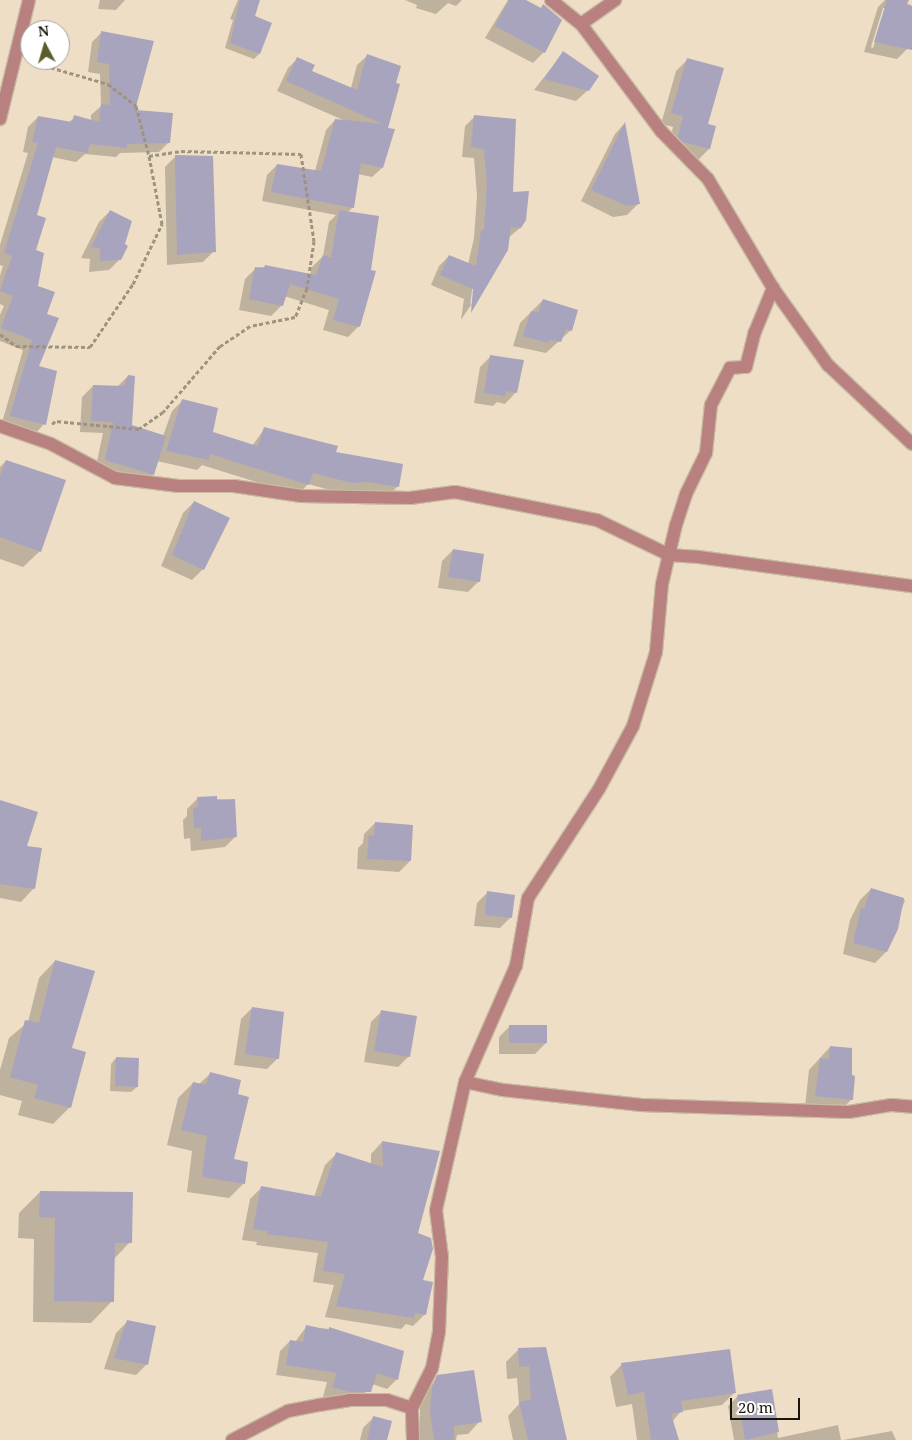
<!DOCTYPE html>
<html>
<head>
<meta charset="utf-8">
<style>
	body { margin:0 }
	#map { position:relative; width:912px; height:1440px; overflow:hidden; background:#eedec5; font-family:"Noto Serif",serif }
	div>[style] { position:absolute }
	.shadow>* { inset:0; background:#0003 }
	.building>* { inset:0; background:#a8a4be }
	.path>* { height:3px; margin-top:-1.5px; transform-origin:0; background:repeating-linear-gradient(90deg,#9f9380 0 4px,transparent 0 6.5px) }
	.roads { filter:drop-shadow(1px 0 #c8baa4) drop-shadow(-1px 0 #c8baa4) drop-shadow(0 1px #c8baa4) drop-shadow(0 -1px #c8baa4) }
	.minor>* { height:12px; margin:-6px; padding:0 6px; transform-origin:6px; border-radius:6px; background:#b8807f }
	.tertiary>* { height:12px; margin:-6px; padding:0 6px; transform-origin:6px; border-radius:6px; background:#b8807f }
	span { translate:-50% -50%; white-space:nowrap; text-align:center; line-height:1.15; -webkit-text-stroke:4px #fff; paint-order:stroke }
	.north { position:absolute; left:20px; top:20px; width:50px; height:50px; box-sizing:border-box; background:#fff; border:1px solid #a4a29e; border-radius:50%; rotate:354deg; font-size:14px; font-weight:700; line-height:20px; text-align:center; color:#1b160d }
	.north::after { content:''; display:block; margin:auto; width:18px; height:22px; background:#5a5c2a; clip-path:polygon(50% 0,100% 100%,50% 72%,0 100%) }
	.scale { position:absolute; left:730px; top:1398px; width:70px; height:22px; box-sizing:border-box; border:2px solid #1b160d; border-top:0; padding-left:6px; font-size:15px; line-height:18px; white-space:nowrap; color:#1b160d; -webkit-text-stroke:4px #fff; paint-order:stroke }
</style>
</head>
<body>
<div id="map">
	<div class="shadow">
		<div style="clip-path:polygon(100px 0,125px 0,116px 10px,98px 9px)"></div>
		<div style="clip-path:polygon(238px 0,252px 0,259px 54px,254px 59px,225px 48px,233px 20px,230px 19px)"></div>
		<div style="clip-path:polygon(405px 0,462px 0,456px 6px,448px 3px,436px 14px,416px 8px,417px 5px)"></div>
		<div style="clip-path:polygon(508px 0,523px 0,544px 52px,533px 63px,485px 38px)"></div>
		<div style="clip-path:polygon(evenodd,885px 0,899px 0,912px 6px,912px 36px,908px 48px,897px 59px,864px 52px,878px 7px,885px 0,883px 8px,886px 8px,873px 48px,871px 47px,883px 8px)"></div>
		<div style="clip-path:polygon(102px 32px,133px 111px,169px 142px,159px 152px,120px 153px,116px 157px,85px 154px,76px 162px,52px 157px,35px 216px,37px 286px,45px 314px,38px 367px,44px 424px,35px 434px,1px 426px,23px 350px,0 341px,0 315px,4px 306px,0 304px,0 276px,3px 266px,0 265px,0 245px,28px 153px,23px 152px,28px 127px,38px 117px,68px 123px,75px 117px,91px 121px,91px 115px,101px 106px,100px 74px,88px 72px,92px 42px)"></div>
		<div style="clip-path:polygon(563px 53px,588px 90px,576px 101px,534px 90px)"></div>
		<div style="clip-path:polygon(367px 56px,386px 129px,382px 168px,372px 177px,358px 174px,353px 207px,347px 213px,359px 326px,348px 337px,323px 330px,329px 310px,284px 296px,282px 305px,271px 316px,239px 310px,245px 279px,256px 268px,265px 267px,310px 275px,312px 267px,323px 256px,329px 222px,336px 215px,262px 201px,267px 175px,277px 165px,315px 171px,326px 130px,335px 120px,343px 120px,277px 91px,288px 68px,298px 58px,311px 71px,351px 88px,357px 65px)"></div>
		<div style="clip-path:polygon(687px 60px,707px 125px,715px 127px,709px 149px,698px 160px,672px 153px,668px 148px,673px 127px,661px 124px,676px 71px)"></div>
		<div style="clip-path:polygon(evenodd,475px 116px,512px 193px,520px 228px,508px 238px,507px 250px,461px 320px,464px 299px,431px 285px,439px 266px,449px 256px,468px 264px,474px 238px,477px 196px,474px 158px,462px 157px,465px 126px,475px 116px,473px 282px,473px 304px,470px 307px,473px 282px)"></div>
		<div style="clip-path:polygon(624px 124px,638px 204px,627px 215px,613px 217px,581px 201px,615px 134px)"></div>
		<div style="clip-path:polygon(176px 156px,214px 251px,203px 262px,167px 265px,165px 167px)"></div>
		<div style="clip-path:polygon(110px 211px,120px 259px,109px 270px,89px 272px,90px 259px,81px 258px,99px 222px)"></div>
		<div style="clip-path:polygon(543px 300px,571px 330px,546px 353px,513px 346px,520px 323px)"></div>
		<div style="clip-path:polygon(491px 356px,516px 392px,505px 404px,497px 402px,493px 406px,474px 403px,480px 367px)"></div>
		<div style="clip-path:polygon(128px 376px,131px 426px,163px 436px,172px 411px,182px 401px,211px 433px,252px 446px,265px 428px,335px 453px,398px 486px,388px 496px,341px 493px,308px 484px,298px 495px,202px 465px,197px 470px,157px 461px,153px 474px,142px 485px,95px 471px,103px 433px,80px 432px,82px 397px,93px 386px,117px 387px)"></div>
		<div style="clip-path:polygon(6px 461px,40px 551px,23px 567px,0 559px,0 467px)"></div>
		<div style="clip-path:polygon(194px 502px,203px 569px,192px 580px,161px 566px,183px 513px)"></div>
		<div style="clip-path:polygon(453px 550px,479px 581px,468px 592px,438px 588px,442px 561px)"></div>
		<div style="clip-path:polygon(198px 798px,234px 800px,236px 836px,225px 847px,191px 851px,190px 838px,184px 839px,183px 820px,187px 816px,187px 809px)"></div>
		<div style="clip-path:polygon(0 803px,25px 847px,34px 888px,21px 902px,0 898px)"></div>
		<div style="clip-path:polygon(375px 823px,410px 861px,399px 872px,357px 869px,358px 848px,363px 843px,364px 834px)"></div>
		<div style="clip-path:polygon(871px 889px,905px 900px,886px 952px,875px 963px,843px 954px,850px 920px,860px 900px)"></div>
		<div style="clip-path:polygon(488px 892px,511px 917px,500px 928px,474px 926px,477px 903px)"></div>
		<div style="clip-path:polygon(55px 961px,70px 1048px,70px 1107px,53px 1124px,18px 1115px,22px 1101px,0 1095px,0 1070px,9px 1038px,28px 1022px,39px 978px)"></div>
		<div style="clip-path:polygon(252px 1008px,278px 1058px,267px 1069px,234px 1065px,241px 1019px)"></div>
		<div style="clip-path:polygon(382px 1011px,409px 1056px,398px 1067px,364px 1062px,371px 1022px)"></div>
		<div style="clip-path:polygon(510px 1026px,546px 1043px,535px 1054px,499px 1054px,499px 1037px)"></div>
		<div style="clip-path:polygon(830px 1047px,852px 1099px,841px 1110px,805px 1107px,809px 1070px)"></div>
		<div style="clip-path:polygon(116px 1058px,137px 1087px,131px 1092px,110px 1091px,111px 1064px)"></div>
		<div style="clip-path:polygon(210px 1074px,236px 1094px,232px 1160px,243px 1184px,229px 1198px,187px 1192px,192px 1151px,167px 1145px,178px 1098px,193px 1083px,199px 1084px)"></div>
		<div style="clip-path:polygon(382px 1142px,416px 1234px,425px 1314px,413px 1326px,406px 1324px,401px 1329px,325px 1317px,334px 1285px,313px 1282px,318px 1253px,256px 1245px,257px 1242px,242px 1240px,250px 1199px,261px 1188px,314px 1197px,325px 1165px,336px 1154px,371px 1165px,371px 1154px)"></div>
		<div style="clip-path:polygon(40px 1192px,130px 1242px,113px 1260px,112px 1301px,91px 1323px,33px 1322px,34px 1239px,18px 1238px,19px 1213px)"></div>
		<div style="clip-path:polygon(127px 1322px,147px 1364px,136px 1375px,104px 1369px,116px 1333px)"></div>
		<div style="clip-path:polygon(306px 1327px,330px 1329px,397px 1379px,387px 1389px,372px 1384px,359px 1401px,338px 1401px,323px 1397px,327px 1382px,276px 1375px,280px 1351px,290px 1341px,295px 1342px)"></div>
		<div style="clip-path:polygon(545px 1348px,566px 1440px,513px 1440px,508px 1416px,519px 1404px,517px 1378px,507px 1379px,506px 1362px,519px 1349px)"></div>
		<div style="clip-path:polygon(622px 1364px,735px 1392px,722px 1405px,681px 1411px,672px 1422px,678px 1440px,637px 1440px,632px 1404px,616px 1407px,610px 1377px)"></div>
		<div style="clip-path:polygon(438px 1377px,480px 1421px,468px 1434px,457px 1435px,456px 1440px,420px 1440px,420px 1400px)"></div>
		<div style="clip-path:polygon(771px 1391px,778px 1438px,838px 1425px,841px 1440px,734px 1440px,728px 1406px,738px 1396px)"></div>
		<div style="clip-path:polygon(374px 1417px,385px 1440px,360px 1440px,363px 1428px)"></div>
		<div style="clip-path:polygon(892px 1431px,896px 1440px,843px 1440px)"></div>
	</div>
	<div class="building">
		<div style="clip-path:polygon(240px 0,260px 0,255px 16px,272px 23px,260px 54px,230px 43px)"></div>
		<div style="clip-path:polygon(509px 0,526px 0,541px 8px,543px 4px,562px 20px,545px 53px,495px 26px)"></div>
		<div style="clip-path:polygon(887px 0,909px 0,907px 4px,912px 6px,912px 50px,874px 42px)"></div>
		<div style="clip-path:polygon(101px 31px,154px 41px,135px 110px,173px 113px,170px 143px,127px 144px,127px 148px,90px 144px,87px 153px,56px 147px,37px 215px,46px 218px,36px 250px,44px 253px,38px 286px,55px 292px,47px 314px,59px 318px,39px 366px,57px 371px,46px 425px,10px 416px,32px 340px,1px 328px,13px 296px,0 291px,12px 256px,4px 253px,38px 143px,32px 142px,38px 116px,72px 122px,74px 115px,99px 122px,101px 104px,110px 105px,109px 64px,97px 62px)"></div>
		<div style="clip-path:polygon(563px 51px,599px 76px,589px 91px,544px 79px)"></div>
		<div style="clip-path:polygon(367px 54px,401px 66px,396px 83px,400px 84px,388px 128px,395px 129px,383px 168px,361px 163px,354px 208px,271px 192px,277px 164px,321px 171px,335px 119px,383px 124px,286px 81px,297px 57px,315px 65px,312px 71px,357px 90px)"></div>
		<div style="clip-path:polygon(687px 58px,724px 68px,708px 124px,716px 126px,710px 149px,683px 142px,678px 137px,683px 116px,671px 113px)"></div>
		<div style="clip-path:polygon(474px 115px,516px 119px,513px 192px,529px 191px,526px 220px,521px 228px,511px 227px,508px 250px,471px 313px,473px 289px,440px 275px,449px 255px,476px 266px,481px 230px,484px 230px,487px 185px,484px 149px,471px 147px)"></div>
		<div style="clip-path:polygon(625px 122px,640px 204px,627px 206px,591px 190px)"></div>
		<div style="clip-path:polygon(175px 155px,213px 156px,216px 252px,177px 255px)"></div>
		<div style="clip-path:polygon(110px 210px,132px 221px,125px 244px,128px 246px,121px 260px,100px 261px,100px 248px,91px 247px)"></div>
		<div style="clip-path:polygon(339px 210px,379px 216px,371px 270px,376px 271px,360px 327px,333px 320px,339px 299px,290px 284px,283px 306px,249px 299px,255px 267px,264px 268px,265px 265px,316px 275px,323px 255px,331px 258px)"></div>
		<div style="clip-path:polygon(543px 299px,578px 310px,572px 331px,566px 329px,561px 342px,549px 340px,548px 343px,523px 336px,531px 311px,538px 313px)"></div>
		<div style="clip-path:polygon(490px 355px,524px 360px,517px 393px,506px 391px,505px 396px,484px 393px)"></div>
		<div style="clip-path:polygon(128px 375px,135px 376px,132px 425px,166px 436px,154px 475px,105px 460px,113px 422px,91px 421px,93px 385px,124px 386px)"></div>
		<div style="clip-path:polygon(182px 399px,218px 408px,213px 432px,258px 446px,264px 427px,338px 446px,336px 452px,403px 464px,399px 487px,368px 482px,352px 483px,313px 473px,309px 485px,210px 454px,209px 460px,166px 451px)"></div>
		<div style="clip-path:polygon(6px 460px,66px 480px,41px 552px,0 537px,0 476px)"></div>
		<div style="clip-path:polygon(194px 501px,230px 518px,204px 570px,172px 555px)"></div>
		<div style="clip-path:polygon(453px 549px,484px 554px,480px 582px,448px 577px)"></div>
		<div style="clip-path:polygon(217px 796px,217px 800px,235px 799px,237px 837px,201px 841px,201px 828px,194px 828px,193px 808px,198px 807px,197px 797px)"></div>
		<div style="clip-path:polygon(0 800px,38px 812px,27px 846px,42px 848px,35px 889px,0 884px)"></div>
		<div style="clip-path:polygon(375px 822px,413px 825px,411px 861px,367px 859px,369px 835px,374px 836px)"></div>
		<div style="clip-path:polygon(871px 888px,904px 898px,898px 929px,887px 952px,853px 943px,861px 908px,864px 909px)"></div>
		<div style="clip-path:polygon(487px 891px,515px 895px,512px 918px,485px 915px)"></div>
		<div style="clip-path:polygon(55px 960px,95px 971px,72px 1048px,86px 1052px,71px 1108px,34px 1098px,38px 1085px,10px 1077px,25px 1020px,39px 1023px)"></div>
		<div style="clip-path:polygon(252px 1007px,284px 1012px,279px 1059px,245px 1054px)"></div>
		<div style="clip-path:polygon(381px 1010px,417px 1016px,410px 1057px,374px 1051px)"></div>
		<div style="clip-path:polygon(509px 1025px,547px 1025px,547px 1043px,509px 1043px)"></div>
		<div style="clip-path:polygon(830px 1046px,852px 1048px,852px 1075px,855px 1076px,853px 1100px,815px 1096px,820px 1058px,829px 1059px)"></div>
		<div style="clip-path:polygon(116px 1057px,139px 1058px,138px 1087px,115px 1086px)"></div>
		<div style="clip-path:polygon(210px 1072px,241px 1080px,238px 1094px,249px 1097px,234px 1159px,248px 1162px,245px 1184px,202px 1177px,207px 1136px,181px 1130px,193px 1082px,206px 1085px)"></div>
		<div style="clip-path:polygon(382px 1141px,440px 1151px,418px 1233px,431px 1238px,433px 1249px,423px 1280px,433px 1282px,426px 1315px,415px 1313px,414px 1318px,336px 1306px,345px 1274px,323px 1271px,328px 1242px,267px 1234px,267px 1231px,253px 1229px,261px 1186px,321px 1197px,336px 1152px,383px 1167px)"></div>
		<div style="clip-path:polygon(40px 1191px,133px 1192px,132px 1243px,115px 1243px,114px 1302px,54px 1301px,55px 1218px,39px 1217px)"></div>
		<div style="clip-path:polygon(127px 1320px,156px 1326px,148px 1365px,114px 1358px)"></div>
		<div style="clip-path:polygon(306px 1325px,329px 1330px,329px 1327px,404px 1351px,398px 1380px,377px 1373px,371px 1392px,349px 1392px,332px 1387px,337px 1373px,286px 1365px,290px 1340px,303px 1342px)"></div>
		<div style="clip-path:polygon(546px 1347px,567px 1440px,528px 1440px,519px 1402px,531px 1399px,529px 1366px,519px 1367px,518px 1348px)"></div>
		<div style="clip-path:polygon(730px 1349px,736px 1393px,681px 1401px,683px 1412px,671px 1414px,679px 1440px,651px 1440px,644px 1392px,628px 1395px,621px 1363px)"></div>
		<div style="clip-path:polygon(474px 1370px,482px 1422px,454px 1426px,454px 1440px,434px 1440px,430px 1410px,432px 1387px,437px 1375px)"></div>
		<div style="clip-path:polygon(772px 1389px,779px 1432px,745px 1440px,737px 1395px)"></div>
		<div style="clip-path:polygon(373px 1416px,392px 1421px,387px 1440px,367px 1440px)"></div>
	</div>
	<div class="path">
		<div style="left:32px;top:62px;width:79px;rotate:16.1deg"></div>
		<div style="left:108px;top:84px;width:36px;rotate:38deg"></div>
		<div style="left:136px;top:106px;width:52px;rotate:75.4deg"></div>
		<div style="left:149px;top:156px;width:32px;rotate:-9deg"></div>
		<div style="left:181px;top:151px;width:120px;rotate:1.4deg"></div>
		<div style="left:301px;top:154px;width:88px;rotate:81.5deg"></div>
		<div style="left:314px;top:241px;width:48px;rotate:98.5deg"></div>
		<div style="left:307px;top:288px;width:31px;rotate:112deg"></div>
		<div style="left:295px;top:317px;width:46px;rotate:168.7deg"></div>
		<div style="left:250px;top:326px;width:36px;rotate:146deg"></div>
		<div style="left:220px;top:346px;width:87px;rotate:130.8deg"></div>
		<div style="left:163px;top:412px;width:29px;rotate:145deg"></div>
		<div style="left:139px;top:429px;width:84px;rotate:-174.6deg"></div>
		<div style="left:55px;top:421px;width:6px;rotate:129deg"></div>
		<div style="left:0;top:334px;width:20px;rotate:37deg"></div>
		<div style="left:16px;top:346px;width:74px;rotate:0.8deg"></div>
		<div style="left:90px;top:347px;width:76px;rotate:-55.7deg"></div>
		<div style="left:133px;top:284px;width:67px;rotate:-64.2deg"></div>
		<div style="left:162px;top:224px;width:69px;rotate:-100.8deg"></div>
	</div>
	<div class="roads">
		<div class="minor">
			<div style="left:551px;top:0;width:38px;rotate:39deg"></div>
			<div style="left:581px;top:24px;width:134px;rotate:53.2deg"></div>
			<div style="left:661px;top:131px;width:67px;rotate:45.6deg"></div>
			<div style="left:708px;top:179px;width:127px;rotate:59.2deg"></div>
			<div style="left:773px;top:288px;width:95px;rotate:54.5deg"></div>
			<div style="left:828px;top:365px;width:115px;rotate:43.2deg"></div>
			<div style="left:581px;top:24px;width:42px;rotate:-35.2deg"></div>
			<div style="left:0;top:426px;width:54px;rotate:19.4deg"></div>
			<div style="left:51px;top:444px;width:72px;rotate:28deg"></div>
			<div style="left:115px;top:478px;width:64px;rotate:7.2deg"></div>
			<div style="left:178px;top:486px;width:56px"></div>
			<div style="left:234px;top:486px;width:68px;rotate:8.5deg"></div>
			<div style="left:301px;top:496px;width:109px;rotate:1.1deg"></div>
			<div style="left:410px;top:498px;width:45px;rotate:-7.6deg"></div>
			<div style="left:455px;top:492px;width:145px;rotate:11.2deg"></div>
			<div style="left:597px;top:520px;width:80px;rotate:25.9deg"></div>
			<div style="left:669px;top:555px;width:30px;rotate:4deg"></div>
			<div style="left:699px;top:557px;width:215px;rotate:7.8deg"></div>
			<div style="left:465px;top:1082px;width:39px;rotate:12deg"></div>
			<div style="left:503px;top:1090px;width:139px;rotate:6.2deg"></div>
			<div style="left:641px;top:1105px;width:208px;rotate:1.9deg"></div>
			<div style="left:849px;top:1112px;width:43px;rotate:-9.5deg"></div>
			<div style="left:891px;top:1105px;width:21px;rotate:5deg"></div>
			<div style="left:232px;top:1440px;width:63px;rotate:-27.4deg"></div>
			<div style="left:288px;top:1411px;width:32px;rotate:-11deg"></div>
			<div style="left:319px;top:1405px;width:30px;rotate:-9deg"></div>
			<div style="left:349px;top:1400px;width:38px"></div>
			<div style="left:387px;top:1400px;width:26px;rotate:18deg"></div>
			<div style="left:413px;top:1440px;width:32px;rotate:-92deg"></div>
			<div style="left:412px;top:1408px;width:45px;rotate:-63.4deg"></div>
			<div style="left:432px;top:1368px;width:38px;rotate:-79deg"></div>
			<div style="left:439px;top:1331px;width:74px;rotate:-87.7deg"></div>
			<div style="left:442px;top:1257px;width:47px;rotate:-97.3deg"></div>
			<div style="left:436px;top:1210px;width:131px;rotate:-77.2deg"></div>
			<div style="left:465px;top:1082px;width:127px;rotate:-66.3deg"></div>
			<div style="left:516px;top:966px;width:69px;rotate:-80deg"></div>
			<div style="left:528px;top:898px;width:130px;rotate:-56.9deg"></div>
			<div style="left:599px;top:789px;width:72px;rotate:-61.6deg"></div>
			<div style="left:633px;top:726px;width:77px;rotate:-72.7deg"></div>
			<div style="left:656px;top:652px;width:68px;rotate:-85deg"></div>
			<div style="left:662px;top:584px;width:61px;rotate:-76.7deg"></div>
			<div style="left:676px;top:525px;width:33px;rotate:-72deg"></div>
			<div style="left:686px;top:494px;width:46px;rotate:-64deg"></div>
			<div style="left:706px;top:453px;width:48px;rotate:-84.1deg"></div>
			<div style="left:711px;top:405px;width:42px;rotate:-62.8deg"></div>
			<div style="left:730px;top:368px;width:16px;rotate:-4deg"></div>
			<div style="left:746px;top:367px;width:36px;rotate:-76deg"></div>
			<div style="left:755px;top:332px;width:48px;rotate:-67.8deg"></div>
		</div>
		<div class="tertiary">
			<div style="left:0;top:119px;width:122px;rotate:-76.3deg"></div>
		</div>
	</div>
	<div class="north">N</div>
	<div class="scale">20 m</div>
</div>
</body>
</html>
